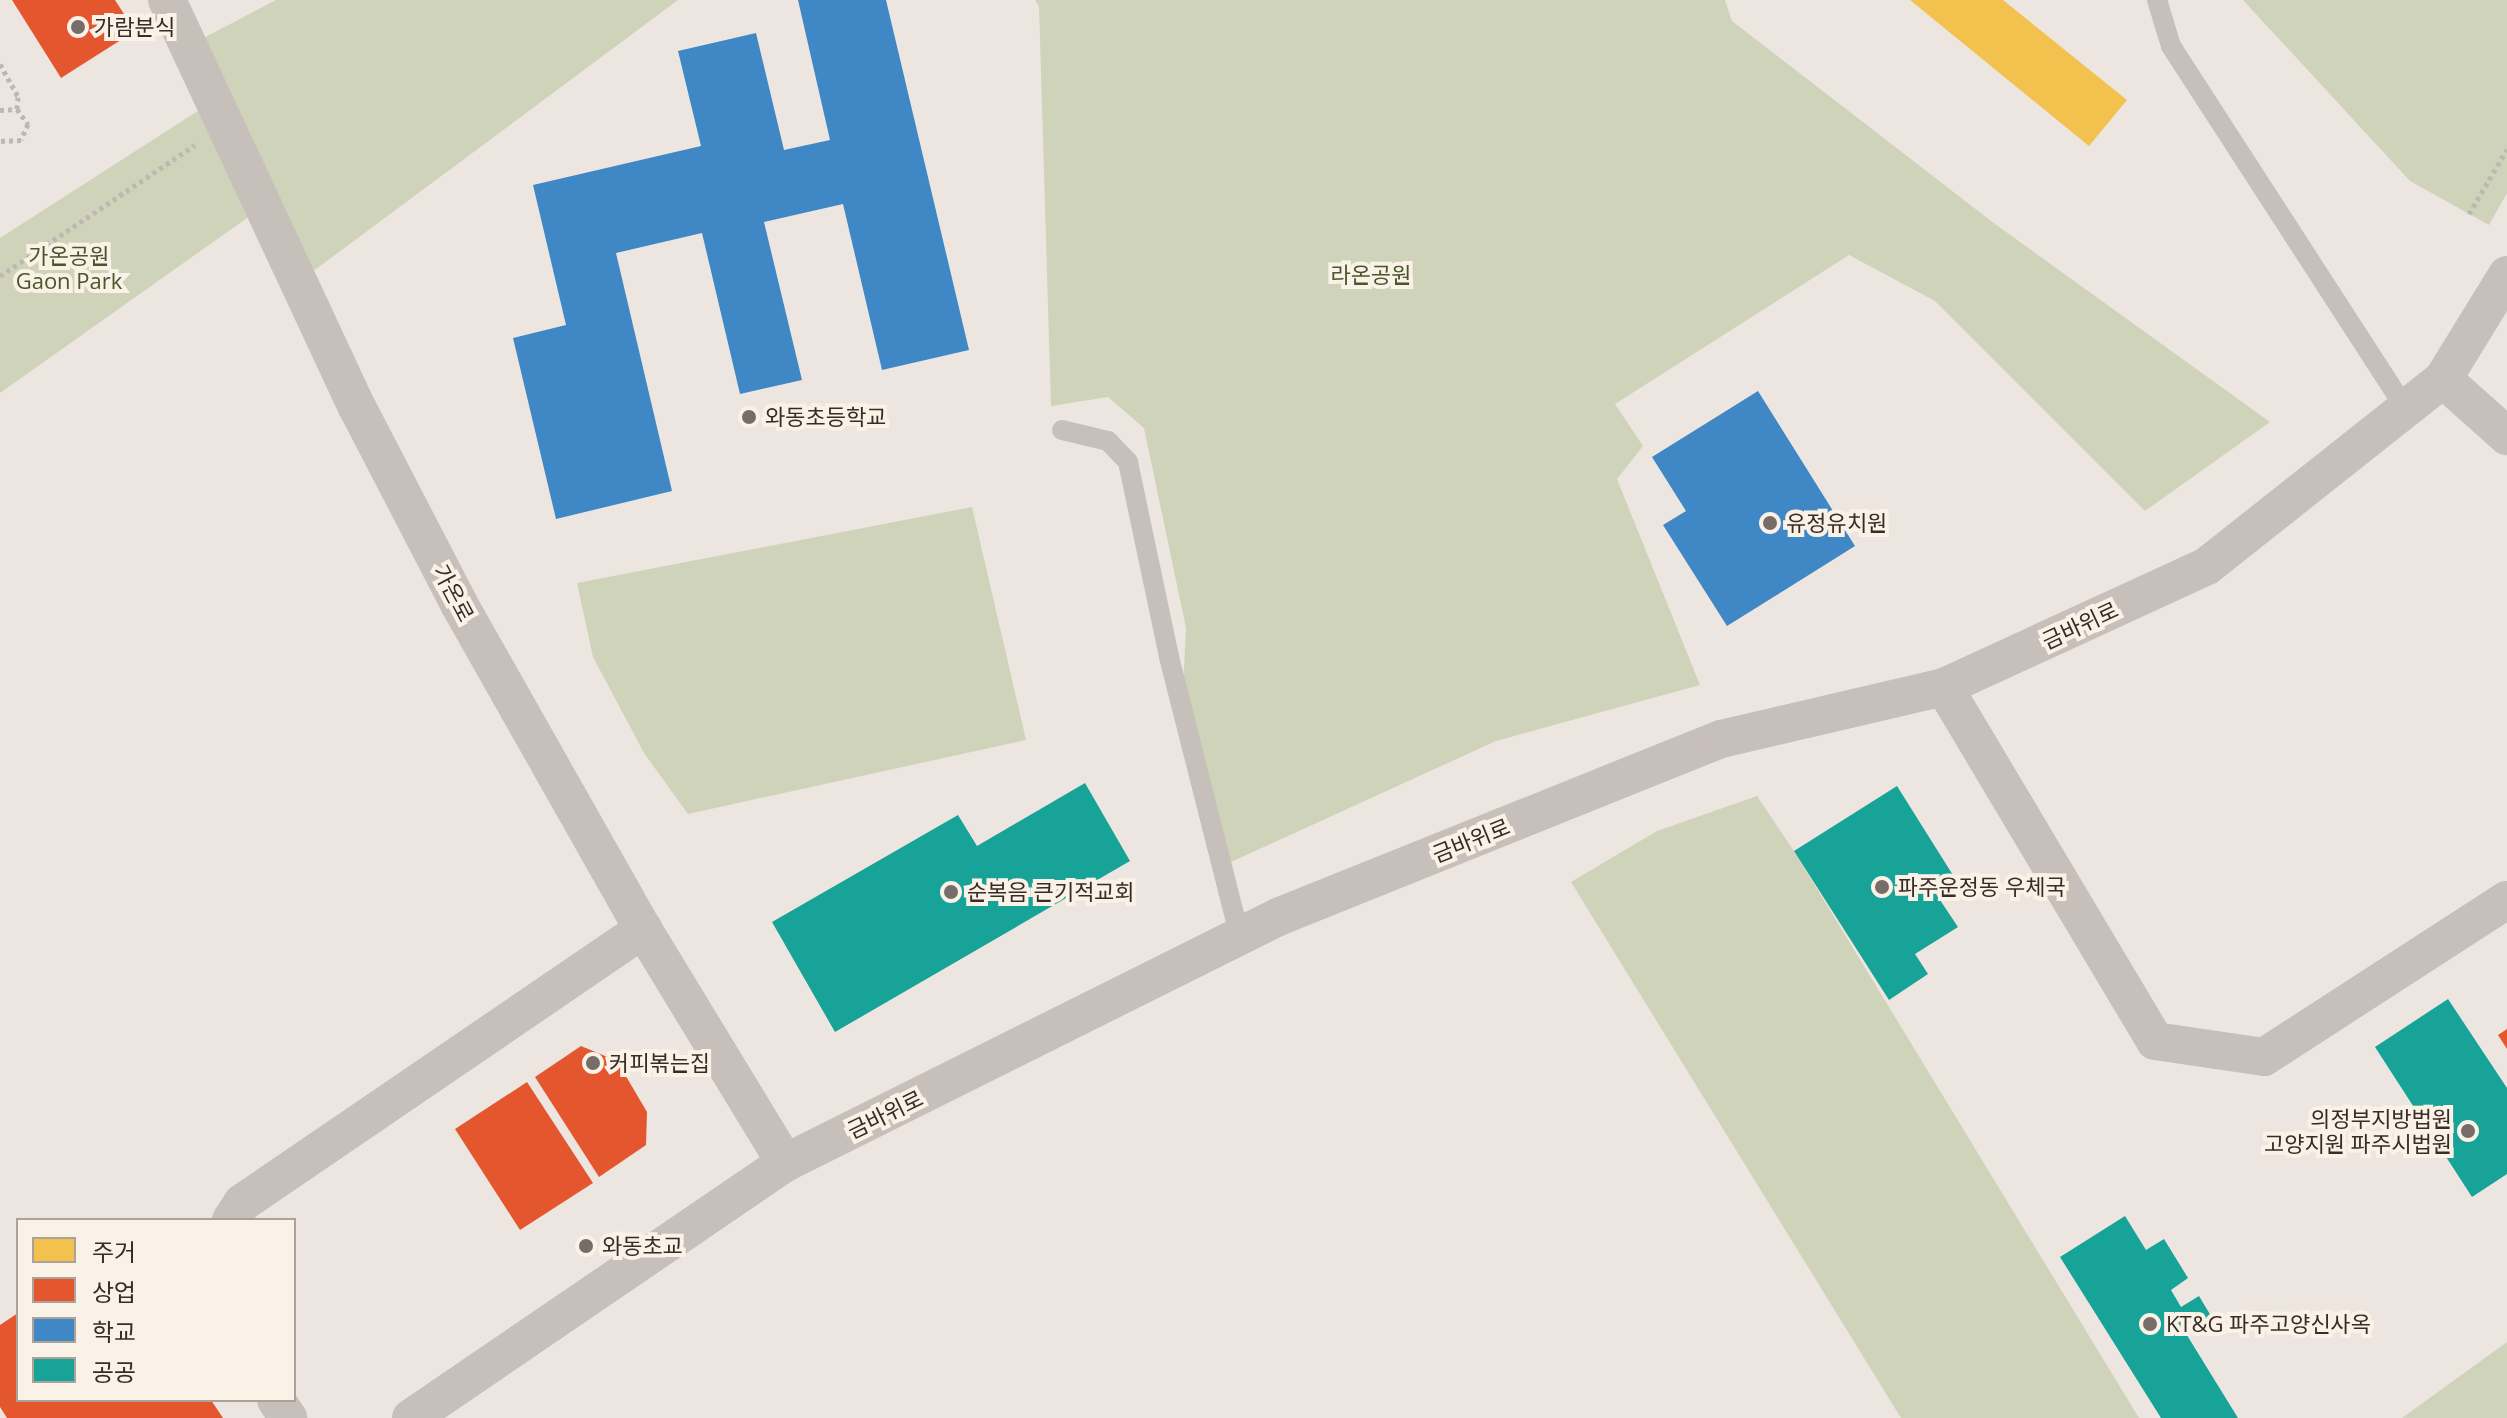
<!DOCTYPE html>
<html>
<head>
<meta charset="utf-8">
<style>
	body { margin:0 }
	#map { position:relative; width:2507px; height:1418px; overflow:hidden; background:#ede6e0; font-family:"Open Sans","Noto Sans KR",sans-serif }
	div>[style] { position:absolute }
	.green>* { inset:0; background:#cfd3b9 }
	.homes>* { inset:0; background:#f2c14e }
	.shops>* { inset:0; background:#e4572e }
	.schools>* { inset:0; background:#3f88c5 }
	.public>* { inset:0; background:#17a398 }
	.path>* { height:5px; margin-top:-2.5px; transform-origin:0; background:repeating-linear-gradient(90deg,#bfb7b2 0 4px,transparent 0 8px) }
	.service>* { height:20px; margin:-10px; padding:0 10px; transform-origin:10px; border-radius:10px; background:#c7bfb9 }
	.minor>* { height:38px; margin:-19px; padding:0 19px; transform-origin:19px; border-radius:19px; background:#c7bfb9 }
	.dots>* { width:22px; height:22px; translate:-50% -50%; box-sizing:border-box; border:4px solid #faf1e7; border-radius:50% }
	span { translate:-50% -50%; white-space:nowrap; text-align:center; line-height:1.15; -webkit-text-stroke:8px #faf1e7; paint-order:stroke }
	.poi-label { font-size:22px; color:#372c27 }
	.left { translate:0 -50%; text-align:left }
	.right { translate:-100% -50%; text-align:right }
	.park-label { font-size:22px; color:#48572a }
	.street-label { font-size:22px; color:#372c27 }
	.legend { position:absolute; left:16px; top:1218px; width:280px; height:184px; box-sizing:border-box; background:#faf1e7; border:2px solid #aca29a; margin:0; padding:10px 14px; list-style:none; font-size:24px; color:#372c27 }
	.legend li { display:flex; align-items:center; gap:16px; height:40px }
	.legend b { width:40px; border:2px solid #aca29a }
</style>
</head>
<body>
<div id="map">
	<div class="green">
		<div style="clip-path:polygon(276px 0,678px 0,300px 281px,264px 206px,0 393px,0 238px,215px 100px,190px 45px)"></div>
		<div style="clip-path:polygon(1035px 0,1725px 0,1732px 21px,1995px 224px,2270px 422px,2145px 511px,1935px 301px,1849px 255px,1615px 404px,1643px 446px,1617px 479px,1700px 685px,1496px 741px,1220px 867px,1182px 709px,1186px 628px,1144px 428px,1108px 397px,1051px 406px,1039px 6px)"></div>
		<div style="clip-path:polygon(2243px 0,2507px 0,2507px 193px,2489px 225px,2410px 181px)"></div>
		<div style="clip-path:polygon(972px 507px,1026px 740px,688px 814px,644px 753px,593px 657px,577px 583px)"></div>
		<div style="clip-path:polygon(1757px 796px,1794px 851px,2139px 1418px,1901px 1418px,1571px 882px,1657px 831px)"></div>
		<div style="clip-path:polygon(2507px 1342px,2507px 1418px,2402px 1418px)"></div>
	</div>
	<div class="homes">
		<div style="clip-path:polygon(1910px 0,2003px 0,2127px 100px,2089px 146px)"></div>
	</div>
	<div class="shops">
		<div style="clip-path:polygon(12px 0,115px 0,135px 31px,61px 78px)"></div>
		<div style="clip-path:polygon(2507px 1029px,2507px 1049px,2498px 1035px)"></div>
		<div style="clip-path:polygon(581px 1046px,617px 1061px,647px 1112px,646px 1145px,599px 1177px,535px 1077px)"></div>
		<div style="clip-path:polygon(527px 1082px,593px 1183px,520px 1230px,455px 1129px)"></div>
		<div style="clip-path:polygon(18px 1313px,18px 1400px,211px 1400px,223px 1418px,7px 1418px,0 1407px,0 1325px)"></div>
	</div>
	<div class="schools">
		<div style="clip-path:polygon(798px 0,886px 0,969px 350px,882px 370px,843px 204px,764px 222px,802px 380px,740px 394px,702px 233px,616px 253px,672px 491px,556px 519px,513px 338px,566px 325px,533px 185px,701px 146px,678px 51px,756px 33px,784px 150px,830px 140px)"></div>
		<div style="clip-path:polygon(1758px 391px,1855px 546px,1727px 626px,1663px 525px,1686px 511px,1652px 457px)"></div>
	</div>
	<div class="public">
		<div style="clip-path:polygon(1085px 783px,1130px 861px,835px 1032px,772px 922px,958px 815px,977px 846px)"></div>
		<div style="clip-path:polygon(1897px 786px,1956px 880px,1936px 894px,1958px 927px,1915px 954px,1928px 974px,1889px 1000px,1794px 851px)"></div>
		<div style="clip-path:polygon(2448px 999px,2507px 1088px,2507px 1174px,2472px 1197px,2375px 1047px)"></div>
		<div style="clip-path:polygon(2125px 1216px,2146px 1250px,2164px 1239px,2188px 1278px,2171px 1290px,2181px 1307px,2199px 1296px,2211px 1316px,2185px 1332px,2238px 1418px,2161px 1418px,2060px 1257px)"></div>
	</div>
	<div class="path">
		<div style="left:0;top:64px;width:38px;rotate:61deg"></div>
		<div style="left:18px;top:97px;width:12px;rotate:95deg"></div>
		<div style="left:0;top:110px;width:17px;rotate:-3deg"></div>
		<div style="left:17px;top:109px;width:19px;rotate:54deg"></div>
		<div style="left:28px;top:124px;width:17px;rotate:114deg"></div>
		<div style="left:21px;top:140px;width:21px;rotate:177deg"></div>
		<div style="left:2469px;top:214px;width:75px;rotate:-59.7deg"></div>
		<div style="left:0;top:276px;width:235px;rotate:-33.9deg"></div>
	</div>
	<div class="service">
		<div style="left:2157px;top:0;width:48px;rotate:73.1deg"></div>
		<div style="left:2171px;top:46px;width:432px;rotate:57.1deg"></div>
		<div style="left:1062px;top:430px;width:47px;rotate:13.4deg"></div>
		<div style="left:1108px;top:441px;width:29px;rotate:46deg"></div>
		<div style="left:1128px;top:462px;width:199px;rotate:78.1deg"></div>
		<div style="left:1169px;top:657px;width:289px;rotate:75.8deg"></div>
	</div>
	<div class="minor">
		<div style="left:167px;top:0;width:449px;rotate:65deg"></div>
		<div style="left:357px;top:407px;width:222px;rotate:62.6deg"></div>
		<div style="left:459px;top:604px;width:373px;rotate:60.5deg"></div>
		<div style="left:643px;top:929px;width:274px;rotate:58.7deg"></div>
		<div style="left:2443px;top:379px;width:86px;rotate:41.7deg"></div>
		<div style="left:1944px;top:687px;width:412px;rotate:59.2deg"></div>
		<div style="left:2155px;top:1041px;width:110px;rotate:8.4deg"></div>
		<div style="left:2264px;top:1057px;width:289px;rotate:-32.9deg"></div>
		<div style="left:231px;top:1220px;width:20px;rotate:-57deg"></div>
		<div style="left:242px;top:1203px;width:486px;rotate:-34.3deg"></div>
		<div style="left:276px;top:1400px;width:22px;rotate:56deg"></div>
		<div style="left:411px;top:1418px;width:453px;rotate:-34.3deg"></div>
		<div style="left:785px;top:1163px;width:551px;rotate:-26.52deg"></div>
		<div style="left:1278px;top:917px;width:477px;rotate:-21.9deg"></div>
		<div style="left:1721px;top:739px;width:229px;rotate:-13.1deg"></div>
		<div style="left:1944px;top:687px;width:289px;rotate:-24.7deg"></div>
		<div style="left:2207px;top:566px;width:301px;rotate:-38.4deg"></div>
		<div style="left:2443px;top:379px;width:122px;rotate:-58.4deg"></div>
	</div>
	<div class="dots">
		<div style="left:78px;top:27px;background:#776d68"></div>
		<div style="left:749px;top:417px;background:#776d68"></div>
		<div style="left:1770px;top:523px;background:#776d68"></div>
		<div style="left:1882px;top:887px;background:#776d68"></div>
		<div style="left:951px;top:892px;background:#776d68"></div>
		<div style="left:593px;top:1063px;background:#776d68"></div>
		<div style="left:2468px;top:1131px;background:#776d68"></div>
		<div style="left:586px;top:1246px;background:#776d68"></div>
		<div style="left:2150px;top:1324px;background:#776d68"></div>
	</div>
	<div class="poi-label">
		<span class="left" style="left:94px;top:27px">가람분식</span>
		<span class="left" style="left:765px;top:417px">와동초등학교</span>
		<span class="left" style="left:1786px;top:523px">유정유치원</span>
		<span class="left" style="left:1898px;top:887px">파주운정동 우체국</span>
		<span class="left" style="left:967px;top:892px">순복음 큰기적교회</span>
		<span class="left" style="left:609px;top:1063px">커피볶는집</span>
		<span class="right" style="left:2452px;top:1131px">의정부지방법원<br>고양지원 파주시법원</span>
		<span class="left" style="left:602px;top:1246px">와동초교</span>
		<span class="left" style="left:2166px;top:1324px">KT&amp;G 파주고양신사옥</span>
	</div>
	<div class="park-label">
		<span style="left:69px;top:268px">가온공원<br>Gaon Park</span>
		<span style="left:1371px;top:275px">라온공원</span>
	</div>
	<div class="street-label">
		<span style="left:454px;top:593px;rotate:62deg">가온로</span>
		<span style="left:2080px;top:625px;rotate:-25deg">금바위로</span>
		<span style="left:1471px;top:840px;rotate:-22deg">금바위로</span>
		<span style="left:885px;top:1114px;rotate:-26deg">금바위로</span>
	</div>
	<ul class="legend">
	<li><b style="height:22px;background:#f2c14e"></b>주거</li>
	<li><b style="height:22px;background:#e4572e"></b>상업</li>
	<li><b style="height:22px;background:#3f88c5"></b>학교</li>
	<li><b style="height:22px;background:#17a398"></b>공공</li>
	</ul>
</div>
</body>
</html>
